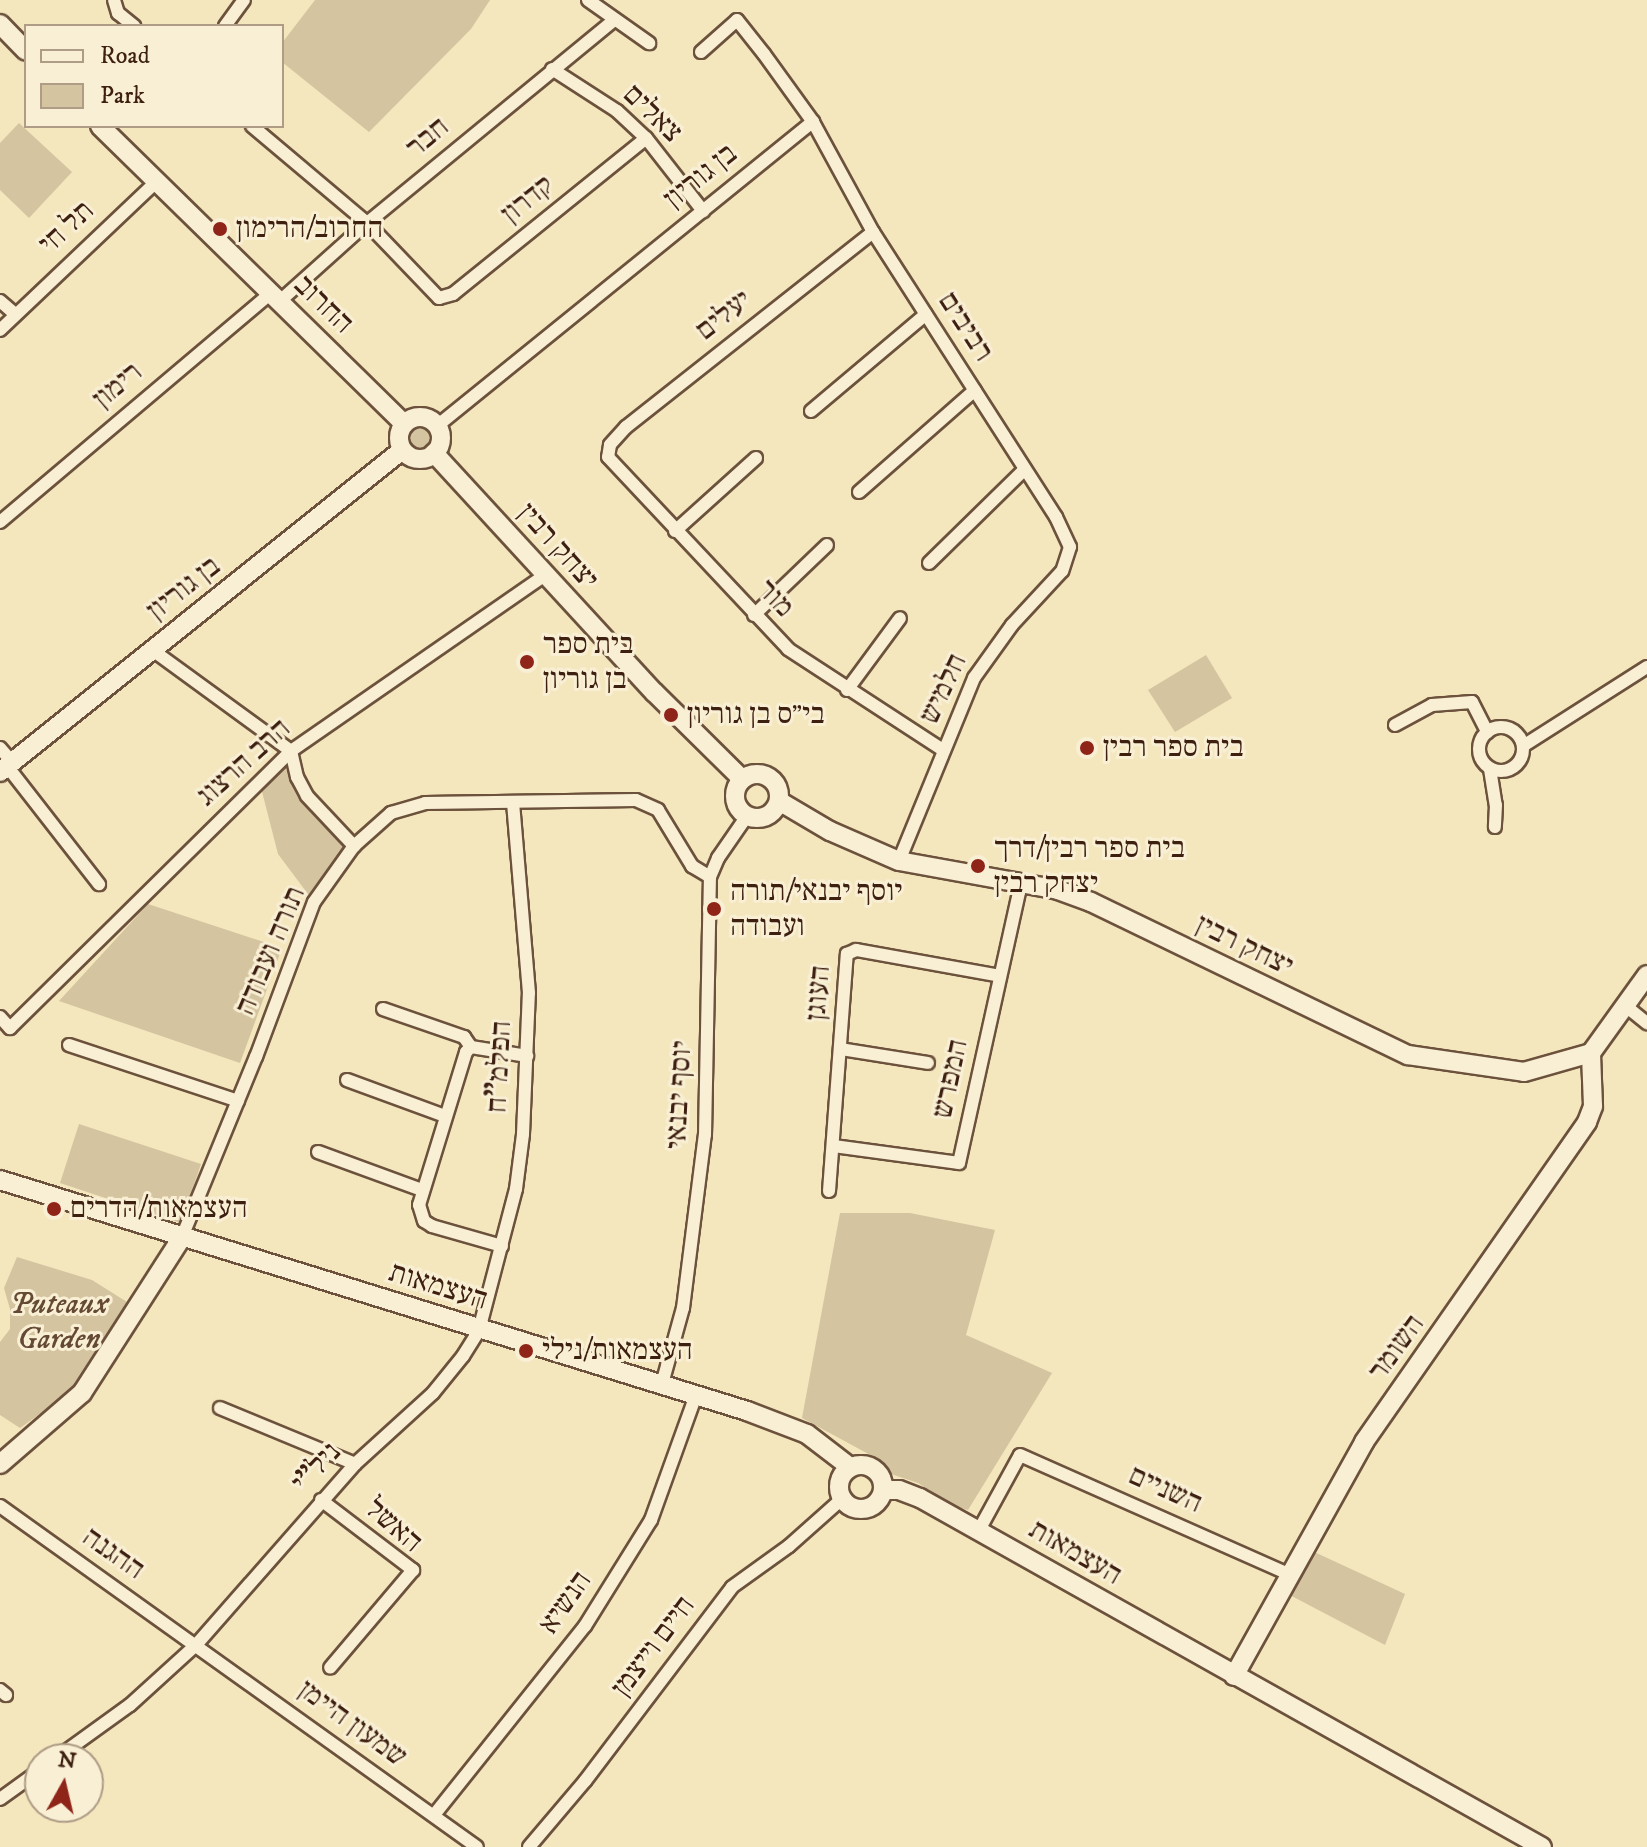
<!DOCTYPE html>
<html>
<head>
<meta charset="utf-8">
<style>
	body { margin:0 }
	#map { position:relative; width:1647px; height:1847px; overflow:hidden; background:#f4e6bd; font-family:"IM FELL DW Pica","Frank Ruhl Libre",serif }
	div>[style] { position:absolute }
	.green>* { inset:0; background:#d5c4a0 }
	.round { border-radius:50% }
	.roads { filter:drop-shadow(2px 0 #6c523c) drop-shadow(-2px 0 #6c523c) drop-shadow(0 2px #6c523c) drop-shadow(0 -2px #6c523c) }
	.street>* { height:12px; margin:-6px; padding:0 6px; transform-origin:6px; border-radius:6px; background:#f8efd4 }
	.street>.ring { margin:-6px; padding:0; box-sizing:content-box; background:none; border:12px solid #f8efd4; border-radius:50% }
	.secondary>* { height:18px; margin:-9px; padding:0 9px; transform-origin:9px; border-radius:9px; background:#f8efd4 }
	.secondary>.ring { margin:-9px; padding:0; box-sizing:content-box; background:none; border:18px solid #f8efd4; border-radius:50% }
	.dots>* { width:22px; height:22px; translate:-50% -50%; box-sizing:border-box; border:4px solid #f8efd4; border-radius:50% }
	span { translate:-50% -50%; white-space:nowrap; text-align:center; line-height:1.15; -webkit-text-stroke:6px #f8efd4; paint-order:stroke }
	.street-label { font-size:30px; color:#3e2011 }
	.poi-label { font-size:30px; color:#3e2011 }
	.left { translate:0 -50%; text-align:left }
	.park-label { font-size:30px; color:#644935; font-style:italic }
	.legend { position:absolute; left:24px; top:24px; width:260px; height:104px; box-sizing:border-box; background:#f8efd4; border:2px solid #ae9c86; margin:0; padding:10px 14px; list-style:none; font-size:24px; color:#3e2011 }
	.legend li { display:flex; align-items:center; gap:16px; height:40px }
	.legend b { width:40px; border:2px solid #ae9c86 }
	.north { position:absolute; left:24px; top:1743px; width:80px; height:80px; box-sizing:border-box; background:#f8efd4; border:2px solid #ae9c86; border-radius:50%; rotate:8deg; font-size:22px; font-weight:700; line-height:32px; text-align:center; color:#3e2011 }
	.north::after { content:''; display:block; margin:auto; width:28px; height:36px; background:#8f2418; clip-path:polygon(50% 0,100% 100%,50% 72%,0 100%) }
</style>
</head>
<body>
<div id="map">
	<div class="green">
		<div style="clip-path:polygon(315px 0,490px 0,471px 29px,369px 132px,282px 62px,282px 43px)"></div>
		<div style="clip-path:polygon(19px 123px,72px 172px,29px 218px,0 190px,0 143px)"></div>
		<div class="round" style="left:404px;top:422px;width:32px;height:32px"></div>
		<div style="clip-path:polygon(1206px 655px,1232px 698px,1175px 732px,1148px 690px)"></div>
		<div style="clip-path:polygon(291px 751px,297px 777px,354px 846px,314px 902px,278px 854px,259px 780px)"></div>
		<div style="clip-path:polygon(148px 904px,282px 948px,240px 1063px,59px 1001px)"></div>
		<div style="clip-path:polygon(79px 1124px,201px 1164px,181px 1223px,60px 1183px)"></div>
		<div style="clip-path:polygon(840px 1213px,910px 1213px,995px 1230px,966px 1335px,1052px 1373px,968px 1510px,954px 1506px,918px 1483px,888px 1473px,874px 1457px,802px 1418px)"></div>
		<div style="clip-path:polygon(17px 1257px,92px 1280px,127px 1302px,85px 1382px,20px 1428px,0 1415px,0 1342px,10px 1329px,10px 1309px,4px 1288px)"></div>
		<div style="clip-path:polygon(1310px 1550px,1405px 1594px,1385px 1645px,1286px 1593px)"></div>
	</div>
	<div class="roads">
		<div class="street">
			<div style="left:114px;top:0;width:14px;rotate:73deg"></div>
			<div style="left:118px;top:13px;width:21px;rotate:39deg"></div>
			<div style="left:588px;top:0;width:75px;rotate:35.2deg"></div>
			<div style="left:225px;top:26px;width:32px;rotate:-54deg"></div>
			<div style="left:701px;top:52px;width:48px;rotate:-41.6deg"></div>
			<div style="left:737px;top:20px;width:43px;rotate:51.5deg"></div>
			<div style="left:764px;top:54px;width:84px;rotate:54.2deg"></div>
			<div style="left:813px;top:122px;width:125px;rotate:61.4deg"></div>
			<div style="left:873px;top:232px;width:339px;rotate:57.3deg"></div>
			<div style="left:1056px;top:517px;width:33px;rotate:65deg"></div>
			<div style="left:1070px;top:547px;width:25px;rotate:108deg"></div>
			<div style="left:1062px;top:571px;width:74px;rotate:132.8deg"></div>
			<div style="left:1012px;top:625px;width:65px;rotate:125.6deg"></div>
			<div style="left:974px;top:678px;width:198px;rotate:112.3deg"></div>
			<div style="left:552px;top:69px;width:77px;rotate:32.9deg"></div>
			<div style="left:617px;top:111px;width:40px;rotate:43deg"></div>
			<div style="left:646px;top:138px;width:93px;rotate:52deg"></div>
			<div style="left:252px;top:126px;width:150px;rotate:40.1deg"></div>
			<div style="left:367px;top:223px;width:104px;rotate:46.2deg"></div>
			<div style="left:439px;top:298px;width:15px;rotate:-16deg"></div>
			<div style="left:453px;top:294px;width:248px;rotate:-38.9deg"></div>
			<div style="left:873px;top:232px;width:315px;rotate:141.7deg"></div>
			<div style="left:626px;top:427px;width:24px;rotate:132deg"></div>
			<div style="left:610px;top:445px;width:12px;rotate:99deg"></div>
			<div style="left:608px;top:457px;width:263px;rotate:46.8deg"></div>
			<div style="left:788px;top:649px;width:185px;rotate:33.1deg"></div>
			<div style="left:0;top:301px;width:20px;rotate:41deg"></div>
			<div style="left:280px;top:301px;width:117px;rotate:-41.9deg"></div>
			<div style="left:367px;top:223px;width:320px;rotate:-39.4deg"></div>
			<div style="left:0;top:330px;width:216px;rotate:-43.5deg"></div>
			<div style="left:811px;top:411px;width:150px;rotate:-40.1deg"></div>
			<div style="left:437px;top:426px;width:484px;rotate:-39deg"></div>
			<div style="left:859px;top:492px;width:154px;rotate:-41.3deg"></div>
			<div style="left:0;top:522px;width:355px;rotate:-40.2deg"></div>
			<div style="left:675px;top:531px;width:109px;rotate:-42deg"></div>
			<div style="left:929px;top:563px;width:134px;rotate:-44.4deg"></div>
			<div style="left:754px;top:615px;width:101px;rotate:-43.8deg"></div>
			<div style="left:151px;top:649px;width:173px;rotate:36.1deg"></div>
			<div style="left:291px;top:751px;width:27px;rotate:77deg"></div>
			<div style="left:297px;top:777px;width:21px;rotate:62deg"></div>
			<div style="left:307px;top:796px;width:69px;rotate:46.8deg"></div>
			<div style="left:847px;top:690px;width:89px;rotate:-53.6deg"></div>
			<div style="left:1395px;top:725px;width:42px;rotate:-28.4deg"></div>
			<div style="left:1432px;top:705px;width:40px;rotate:-4.3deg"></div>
			<div style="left:1472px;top:702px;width:34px;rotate:63deg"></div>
			<div class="ring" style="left:1479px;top:727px;width:32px;height:32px"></div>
			<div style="left:1523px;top:746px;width:147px;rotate:-32.5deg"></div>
			<div style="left:0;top:748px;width:18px;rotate:49deg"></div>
			<div style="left:7px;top:766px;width:150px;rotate:52.1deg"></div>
			<div style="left:1490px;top:769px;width:36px;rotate:81deg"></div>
			<div style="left:1496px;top:805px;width:22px;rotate:93deg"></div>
			<div style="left:1627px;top:1007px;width:26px;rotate:39deg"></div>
			<div style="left:383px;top:1009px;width:86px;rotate:19.1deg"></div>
			<div style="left:464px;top:1037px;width:12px;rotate:55deg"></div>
			<div style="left:0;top:1017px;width:15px;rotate:48deg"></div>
			<div style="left:10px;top:1028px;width:395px;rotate:-44.6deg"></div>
			<div style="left:291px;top:751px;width:309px;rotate:-34.7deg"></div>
			<div style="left:69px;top:1045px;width:178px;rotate:18.3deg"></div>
			<div style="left:841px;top:1049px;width:88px;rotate:9.1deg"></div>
			<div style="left:347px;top:1080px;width:104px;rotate:20.2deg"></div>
			<div style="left:834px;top:1146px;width:126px;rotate:7.7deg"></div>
			<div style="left:959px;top:1163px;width:287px;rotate:-77.5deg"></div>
			<div style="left:318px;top:1152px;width:111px;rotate:20.1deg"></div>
			<div style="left:829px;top:1191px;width:238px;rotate:-85.7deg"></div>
			<div style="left:847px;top:954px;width:10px;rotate:-24deg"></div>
			<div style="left:856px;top:950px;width:146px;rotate:10.2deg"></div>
			<div style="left:182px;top:1237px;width:195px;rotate:-67.7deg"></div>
			<div style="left:256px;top:1057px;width:165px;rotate:-69.5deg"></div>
			<div style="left:314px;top:902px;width:69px;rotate:-54.5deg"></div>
			<div style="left:354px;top:846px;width:50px;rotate:-41.7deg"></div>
			<div style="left:391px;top:813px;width:35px;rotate:-16deg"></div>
			<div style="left:425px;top:803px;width:211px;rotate:-0.8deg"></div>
			<div style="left:636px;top:800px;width:24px;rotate:24deg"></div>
			<div style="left:658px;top:810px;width:66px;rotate:58.7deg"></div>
			<div style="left:692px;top:866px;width:21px;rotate:31deg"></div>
			<div style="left:502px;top:1246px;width:73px;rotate:-164.1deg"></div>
			<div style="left:432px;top:1226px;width:9px;rotate:-148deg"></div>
			<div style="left:424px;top:1221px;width:17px;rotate:-107deg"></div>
			<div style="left:419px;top:1205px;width:160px;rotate:-72.9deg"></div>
			<div style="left:466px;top:1052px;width:7px;rotate:-45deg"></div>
			<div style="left:471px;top:1047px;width:57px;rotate:9.1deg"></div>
			<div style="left:662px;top:1384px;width:79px;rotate:-74.6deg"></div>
			<div style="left:683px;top:1308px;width:174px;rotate:-82.8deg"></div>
			<div style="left:705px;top:1135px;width:258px;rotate:-88.9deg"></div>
			<div style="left:710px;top:877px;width:21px;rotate:-67deg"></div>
			<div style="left:718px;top:858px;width:51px;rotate:-55.4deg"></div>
			<div style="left:220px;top:1408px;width:146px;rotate:22.5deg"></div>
			<div style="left:321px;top:1500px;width:116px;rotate:37.3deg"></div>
			<div style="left:413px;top:1570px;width:128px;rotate:130.3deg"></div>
			<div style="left:0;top:1506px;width:586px;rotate:35.56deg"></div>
			<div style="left:979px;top:1530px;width:85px;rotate:-61.3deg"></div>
			<div style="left:1020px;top:1455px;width:294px;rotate:23.9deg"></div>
			<div style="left:0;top:1690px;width:8px;rotate:40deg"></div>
			<div style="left:55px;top:1759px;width:92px;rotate:-35.8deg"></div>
			<div style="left:130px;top:1705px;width:89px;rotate:-42.3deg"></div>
			<div style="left:196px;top:1645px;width:241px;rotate:-48.7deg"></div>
			<div style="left:355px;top:1464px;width:105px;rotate:-42.3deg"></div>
			<div style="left:433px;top:1393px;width:48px;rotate:-51deg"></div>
			<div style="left:463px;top:1356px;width:31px;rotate:-58deg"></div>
			<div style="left:479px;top:1330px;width:146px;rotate:-75.3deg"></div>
			<div style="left:516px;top:1189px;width:55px;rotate:-82.7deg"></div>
			<div style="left:523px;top:1134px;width:141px;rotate:-87.6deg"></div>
			<div style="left:529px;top:993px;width:191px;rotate:-94.8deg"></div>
			<div style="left:0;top:1799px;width:49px;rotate:-35.9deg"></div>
			<div style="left:434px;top:1815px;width:242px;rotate:-51.4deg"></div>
			<div style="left:585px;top:1626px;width:125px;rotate:-58.1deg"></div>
			<div style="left:651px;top:1520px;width:133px;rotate:-70.2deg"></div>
			<div style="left:529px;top:1847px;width:87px;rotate:-49.7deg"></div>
			<div style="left:585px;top:1781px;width:243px;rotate:-52.8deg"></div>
			<div style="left:732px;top:1587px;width:70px;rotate:-35.7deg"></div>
			<div style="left:789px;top:1546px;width:71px;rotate:-41.6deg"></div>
		</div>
		<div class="secondary">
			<div style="left:0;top:24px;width:37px;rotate:46deg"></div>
			<div style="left:100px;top:126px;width:426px;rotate:44.4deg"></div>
			<div class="ring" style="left:399px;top:417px;width:24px;height:24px"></div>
			<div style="left:434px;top:453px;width:325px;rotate:47.4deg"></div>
			<div style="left:654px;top:692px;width:124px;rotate:44.7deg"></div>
			<div style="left:0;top:772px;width:515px;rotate:-38.69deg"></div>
			<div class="ring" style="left:735px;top:774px;width:26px;height:26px"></div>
			<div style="left:779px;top:801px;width:59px;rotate:30.5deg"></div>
			<div style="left:830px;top:831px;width:75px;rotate:23.5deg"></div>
			<div style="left:899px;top:861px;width:162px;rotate:10.3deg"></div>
			<div style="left:1058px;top:890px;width:35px;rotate:20deg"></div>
			<div style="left:1091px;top:902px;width:352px;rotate:25.8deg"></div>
			<div style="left:1408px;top:1055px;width:117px;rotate:8.3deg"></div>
			<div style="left:1524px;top:1072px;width:70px;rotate:-15.8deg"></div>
			<div style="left:1591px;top:1053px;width:96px;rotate:-54.3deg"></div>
			<div style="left:0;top:1180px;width:782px;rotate:17.18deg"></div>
			<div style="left:747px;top:1411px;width:64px;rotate:21deg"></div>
			<div style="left:807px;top:1434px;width:54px;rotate:37.5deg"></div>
			<div style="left:0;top:1464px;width:108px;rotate:-40.9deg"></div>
			<div style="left:82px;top:1393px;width:185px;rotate:-57.3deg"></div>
			<div class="ring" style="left:839px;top:1465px;width:26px;height:26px"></div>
			<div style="left:883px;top:1490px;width:16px"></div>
			<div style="left:899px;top:1490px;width:22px;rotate:21deg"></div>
			<div style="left:920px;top:1498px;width:713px;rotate:29.3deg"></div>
			<div style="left:1234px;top:1676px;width:268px;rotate:-60.9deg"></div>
			<div style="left:1364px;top:1442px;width:390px;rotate:-55.1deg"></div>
			<div style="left:1587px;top:1122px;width:17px;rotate:-69deg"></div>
			<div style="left:1593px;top:1106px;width:53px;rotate:-92.2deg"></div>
		</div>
	</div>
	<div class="dots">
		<div style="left:220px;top:229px;background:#8f2418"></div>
		<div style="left:527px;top:662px;background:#8f2418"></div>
		<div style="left:671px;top:715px;background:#8f2418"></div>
		<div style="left:1087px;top:748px;background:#8f2418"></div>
		<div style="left:978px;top:866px;background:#8f2418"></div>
		<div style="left:714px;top:909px;background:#8f2418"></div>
		<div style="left:54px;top:1209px;background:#8f2418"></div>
		<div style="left:526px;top:1351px;background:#8f2418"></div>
	</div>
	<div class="street-label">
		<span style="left:652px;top:114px;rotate:44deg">צאלים</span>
		<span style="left:428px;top:138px;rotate:-40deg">חבר</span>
		<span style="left:701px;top:177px;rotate:-39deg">בן גוריון</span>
		<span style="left:528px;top:200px;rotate:-39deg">קדרון</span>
		<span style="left:67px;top:228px;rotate:-43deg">תל חי</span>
		<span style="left:323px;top:305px;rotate:44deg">החרוב</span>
		<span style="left:724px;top:316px;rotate:-38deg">יעלים</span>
		<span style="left:965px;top:327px;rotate:57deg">רביבים</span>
		<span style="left:118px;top:386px;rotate:-40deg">רימון</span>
		<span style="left:557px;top:547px;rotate:48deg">יצחק רבין</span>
		<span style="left:184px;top:589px;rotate:-38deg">בן גוריון</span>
		<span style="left:775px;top:599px;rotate:46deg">מור</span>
		<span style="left:944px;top:689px;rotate:-65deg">חלמיש</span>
		<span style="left:244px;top:763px;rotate:-42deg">הרב הרצוג</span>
		<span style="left:1244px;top:946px;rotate:26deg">יצחק רבין</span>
		<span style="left:271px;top:951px;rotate:-67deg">תורה ועבודה</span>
		<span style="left:819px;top:993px;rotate:-85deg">העוגן</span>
		<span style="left:500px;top:1067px;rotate:-87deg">הפלמ"ח</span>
		<span style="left:951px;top:1079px;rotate:-78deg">המפרש</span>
		<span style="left:680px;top:1095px;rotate:-87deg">יוסף יבנאי</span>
		<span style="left:438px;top:1287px;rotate:17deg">העצמאות</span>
		<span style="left:1397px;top:1348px;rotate:-54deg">השומר</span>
		<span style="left:317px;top:1468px;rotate:-47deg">ניל"י</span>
		<span style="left:1165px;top:1490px;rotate:24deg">השניים</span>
		<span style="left:393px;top:1526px;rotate:41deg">האשל</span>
		<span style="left:1075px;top:1553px;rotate:30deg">העצמאות</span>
		<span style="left:113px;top:1554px;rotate:35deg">ההגנה</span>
		<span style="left:566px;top:1603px;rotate:-55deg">הנשיא</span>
		<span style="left:654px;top:1647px;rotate:-53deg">חיים וייצמן</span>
		<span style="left:352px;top:1724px;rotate:36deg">שמעון היימן</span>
	</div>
	<div class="poi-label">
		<span class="left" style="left:236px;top:229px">החרוב/הרימון</span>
		<span class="left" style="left:543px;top:662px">בית ספר<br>בן גוריון</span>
		<span class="left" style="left:687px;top:715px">בי״ס בן גוריון</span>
		<span class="left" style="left:1103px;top:748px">בית ספר רבין</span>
		<span class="left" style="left:994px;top:866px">בית ספר רבין/דרך<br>יצחק רבין</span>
		<span class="left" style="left:730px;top:909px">יוסף יבנאי/תורה<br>ועבודה</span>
		<span class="left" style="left:70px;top:1209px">העצמאות/הדרים</span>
		<span class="left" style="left:542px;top:1351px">העצמאות/נילי</span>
	</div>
	<div class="park-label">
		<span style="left:59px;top:1322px">Puteaux<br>Garden</span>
	</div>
	<ul class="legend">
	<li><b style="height:10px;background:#f8efd4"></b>Road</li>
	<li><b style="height:22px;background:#d5c4a0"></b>Park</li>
	</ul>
	<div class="north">N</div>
</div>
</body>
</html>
